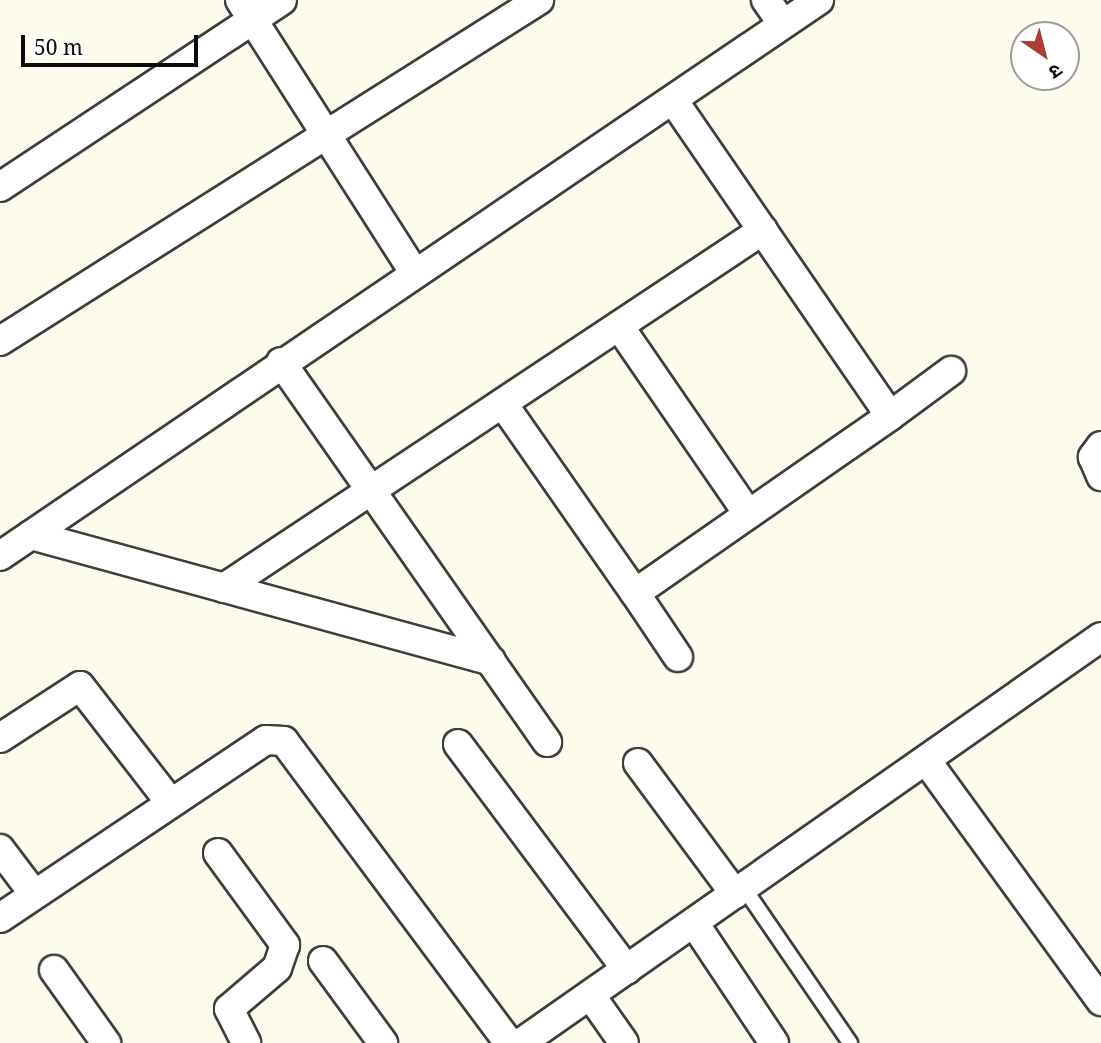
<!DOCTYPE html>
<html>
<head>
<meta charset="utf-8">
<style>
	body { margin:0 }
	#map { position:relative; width:1101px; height:1043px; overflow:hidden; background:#fdfbec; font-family:"Noto Serif","Noto Sans Devanagari",serif }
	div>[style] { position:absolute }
	.roads { filter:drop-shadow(2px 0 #3e3e3e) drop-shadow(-2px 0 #3e3e3e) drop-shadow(0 2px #3e3e3e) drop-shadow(0 -2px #3e3e3e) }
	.service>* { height:14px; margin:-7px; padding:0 7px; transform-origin:7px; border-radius:7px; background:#fff }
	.minor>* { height:28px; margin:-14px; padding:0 14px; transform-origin:14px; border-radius:14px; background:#fff }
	span { translate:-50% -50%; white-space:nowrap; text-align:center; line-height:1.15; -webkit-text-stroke:7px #fff; paint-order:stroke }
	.north { position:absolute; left:1010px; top:21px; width:70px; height:70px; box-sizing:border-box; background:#fff; border:2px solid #9d9d9d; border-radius:50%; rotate:145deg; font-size:19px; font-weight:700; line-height:28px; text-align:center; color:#0b0b0b }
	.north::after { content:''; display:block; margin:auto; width:24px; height:32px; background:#a93e35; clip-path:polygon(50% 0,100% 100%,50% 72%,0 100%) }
	.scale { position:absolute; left:21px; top:35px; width:177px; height:32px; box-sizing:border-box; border:4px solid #0b0b0b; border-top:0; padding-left:9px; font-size:21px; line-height:24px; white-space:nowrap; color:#0b0b0b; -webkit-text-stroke:5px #fff; paint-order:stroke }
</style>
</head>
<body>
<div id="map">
	<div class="roads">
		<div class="service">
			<div style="left:744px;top:888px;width:188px;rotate:55.6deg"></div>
		</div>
		<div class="minor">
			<div style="left:240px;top:0;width:321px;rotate:57.4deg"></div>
			<div style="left:766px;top:0;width:29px;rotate:55deg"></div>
			<div style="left:673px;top:100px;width:383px;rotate:55.5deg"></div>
			<div style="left:890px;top:416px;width:310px;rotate:145.2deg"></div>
			<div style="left:635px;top:593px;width:77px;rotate:56.1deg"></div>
			<div style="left:0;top:187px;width:338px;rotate:-33.5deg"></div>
			<div style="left:619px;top:326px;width:228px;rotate:55.5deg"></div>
			<div style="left:0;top:341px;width:638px;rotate:-32.32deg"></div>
			<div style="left:281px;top:362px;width:464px;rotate:55deg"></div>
			<div style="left:503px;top:404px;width:231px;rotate:55.1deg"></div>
			<div style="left:890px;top:416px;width:76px;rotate:-36.4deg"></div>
			<div style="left:1101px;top:446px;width:14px;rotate:126deg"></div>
			<div style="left:1093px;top:457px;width:21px;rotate:67deg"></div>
			<div style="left:31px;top:535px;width:477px;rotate:15.3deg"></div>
			<div style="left:0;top:556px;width:990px;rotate:-34.17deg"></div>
			<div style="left:224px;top:588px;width:647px;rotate:-33.59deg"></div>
			<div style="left:0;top:738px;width:95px;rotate:-33deg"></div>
			<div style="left:80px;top:686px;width:147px;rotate:52.2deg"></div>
			<div style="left:458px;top:744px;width:282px;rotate:53.2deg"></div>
			<div style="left:926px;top:760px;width:298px;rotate:54deg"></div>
			<div style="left:638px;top:763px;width:163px;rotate:53.5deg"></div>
			<div style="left:0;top:849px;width:56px;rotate:52.9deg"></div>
			<div style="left:218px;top:853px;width:114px;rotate:53.9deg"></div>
			<div style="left:285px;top:945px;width:24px;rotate:109deg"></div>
			<div style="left:277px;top:968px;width:63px;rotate:139.5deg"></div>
			<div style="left:229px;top:1009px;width:38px;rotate:63deg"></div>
			<div style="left:0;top:918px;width:320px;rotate:-33.8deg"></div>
			<div style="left:266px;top:740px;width:18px;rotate:3deg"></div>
			<div style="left:284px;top:741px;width:377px;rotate:53.3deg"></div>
			<div style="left:694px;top:923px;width:144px;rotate:56.3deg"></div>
			<div style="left:323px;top:961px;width:102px;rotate:53.8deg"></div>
			<div style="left:54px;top:970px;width:90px;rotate:54.5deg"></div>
			<div style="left:591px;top:996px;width:57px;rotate:54.9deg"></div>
			<div style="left:521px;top:1043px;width:708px;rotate:-34.99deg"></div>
		</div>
	</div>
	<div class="north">उ</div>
	<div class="scale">50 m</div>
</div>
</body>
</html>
